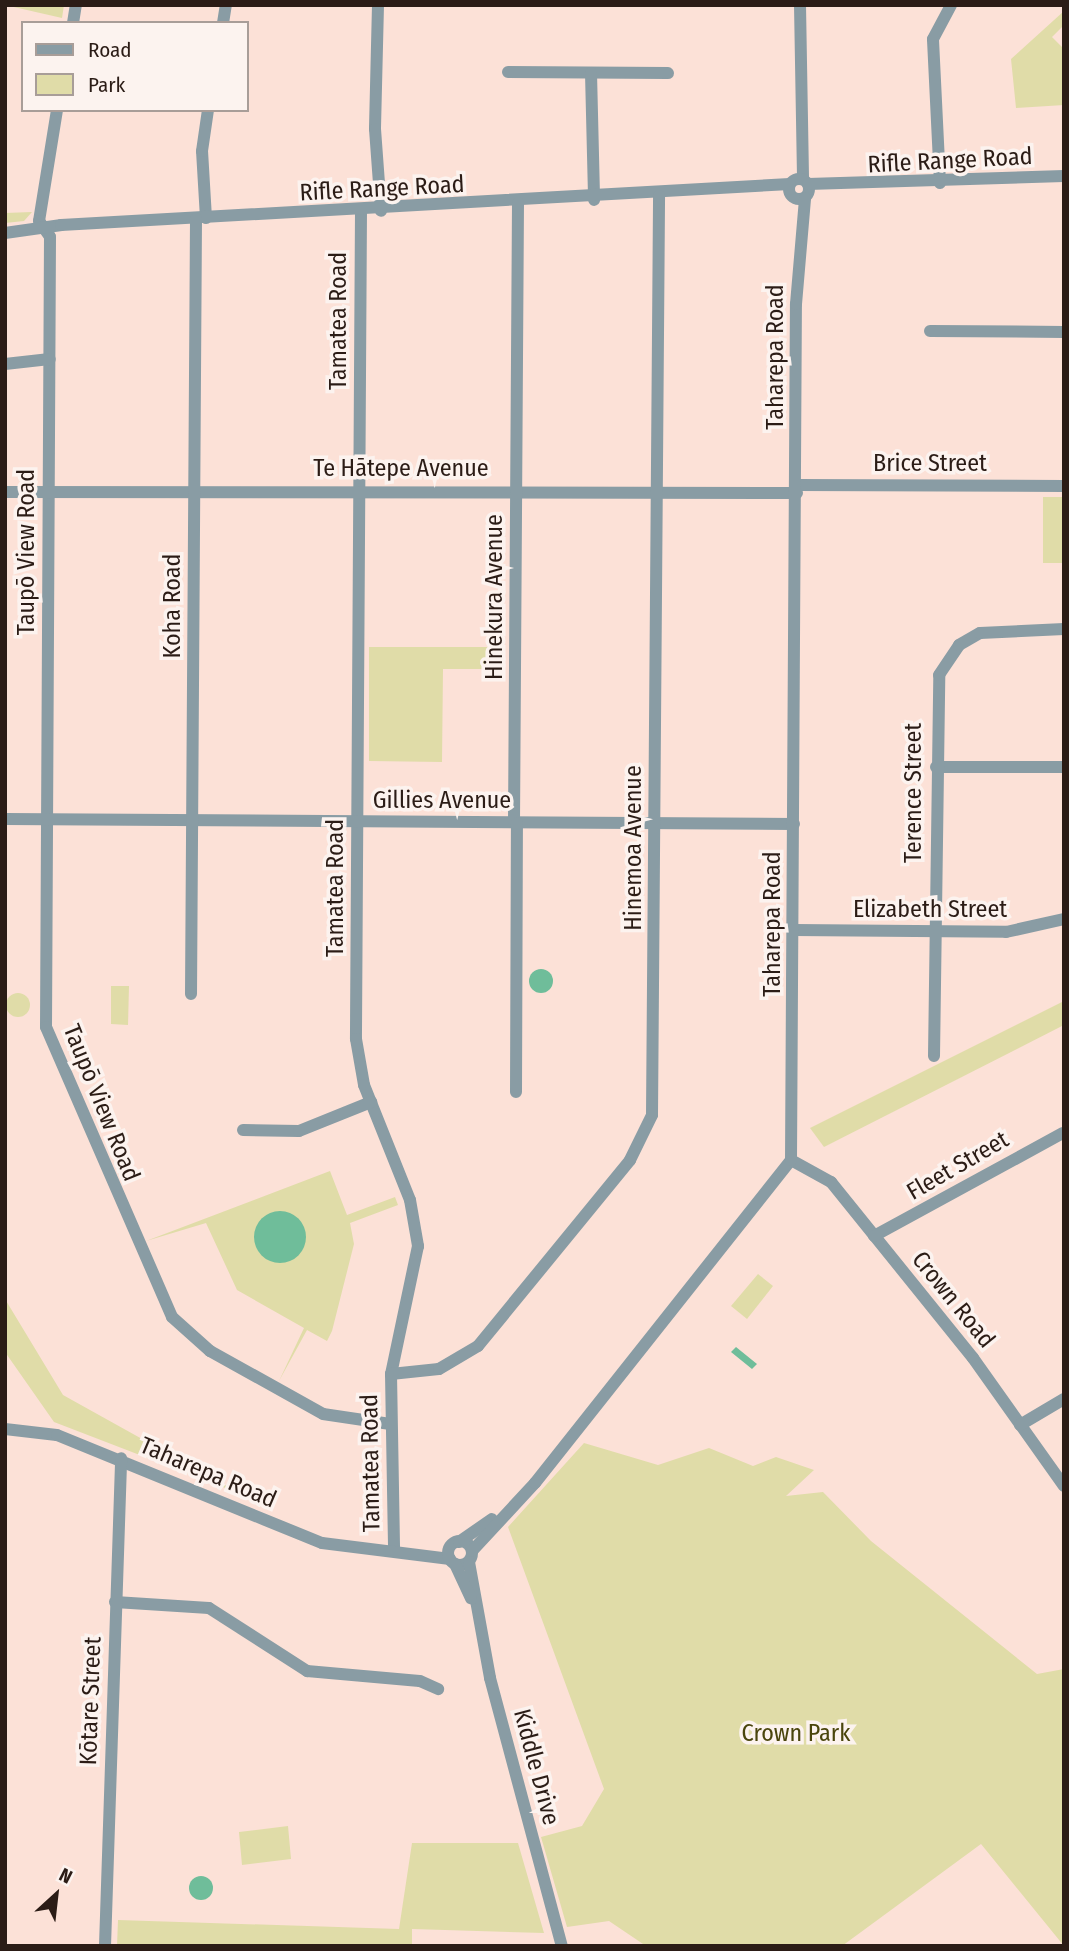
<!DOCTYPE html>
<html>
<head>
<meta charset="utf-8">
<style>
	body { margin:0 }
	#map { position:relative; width:1069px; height:1951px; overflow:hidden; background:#fce1d7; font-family:"Fira Sans Condensed",sans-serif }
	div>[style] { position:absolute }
	.green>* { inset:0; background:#e0dca8 }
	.round { border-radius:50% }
	.water>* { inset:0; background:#6fbd9a }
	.minor>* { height:12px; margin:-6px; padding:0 6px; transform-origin:6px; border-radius:6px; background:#899ca4 }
	.minor>.ring { margin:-6px; padding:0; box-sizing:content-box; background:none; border:12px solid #899ca4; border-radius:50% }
	span { translate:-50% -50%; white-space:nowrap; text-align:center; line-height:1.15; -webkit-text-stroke:7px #fcf3ef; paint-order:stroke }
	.street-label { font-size:24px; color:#2b1c16 }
	.park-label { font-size:24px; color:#4a450c }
	.frame { position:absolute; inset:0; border:7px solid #2b1c16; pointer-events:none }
	.legend { position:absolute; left:21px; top:21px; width:228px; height:91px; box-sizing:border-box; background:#fcf3ef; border:2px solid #a89d98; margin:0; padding:9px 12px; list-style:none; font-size:21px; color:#2b1c16 }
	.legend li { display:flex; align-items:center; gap:14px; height:35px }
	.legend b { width:35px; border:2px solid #a89d98 }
	.north { position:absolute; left:21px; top:1860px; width:70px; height:70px; -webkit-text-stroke:5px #fcf3ef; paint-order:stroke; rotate:27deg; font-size:19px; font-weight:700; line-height:28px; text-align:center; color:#2b1c16 }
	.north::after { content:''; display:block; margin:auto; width:24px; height:32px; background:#2b1c16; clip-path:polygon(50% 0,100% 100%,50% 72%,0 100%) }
</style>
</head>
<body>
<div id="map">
	<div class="green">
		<div style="clip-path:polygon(5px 5px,64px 5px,62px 18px)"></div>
		<div style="clip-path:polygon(1064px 11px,1064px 25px,1052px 37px,1064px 49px,1064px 105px,1016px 108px,1011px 59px)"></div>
		<div style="clip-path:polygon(32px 212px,24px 221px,5px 223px,5px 213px)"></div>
		<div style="clip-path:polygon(1043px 497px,1064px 497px,1064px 563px,1043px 563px)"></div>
		<div style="clip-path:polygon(369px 647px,503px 647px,503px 669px,443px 669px,442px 762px,369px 761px)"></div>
		<div style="clip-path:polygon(111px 986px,129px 986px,128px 1025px,111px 1024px)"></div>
		<div class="round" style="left:6px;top:993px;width:24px;height:24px"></div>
		<div style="clip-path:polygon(1064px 1001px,1064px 1025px,824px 1147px,810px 1128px)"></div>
		<div style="clip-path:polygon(330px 1171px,347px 1215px,395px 1197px,398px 1205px,350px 1223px,354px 1244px,332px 1331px,327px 1341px,307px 1330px,279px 1381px,304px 1328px,237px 1290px,206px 1223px,146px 1241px)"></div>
		<div style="clip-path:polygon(758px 1274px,773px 1286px,747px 1319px,731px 1306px)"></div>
		<div style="clip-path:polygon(5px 1299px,63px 1395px,241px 1494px,54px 1422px,5px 1352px)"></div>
		<div style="clip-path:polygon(584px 1443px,658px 1465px,709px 1448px,753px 1466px,776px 1457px,814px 1470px,786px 1496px,823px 1492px,871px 1541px,1037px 1674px,1064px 1669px,1064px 1946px,981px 1844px,842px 1946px,646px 1946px,609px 1921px,567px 1927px,541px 1837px,582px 1826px,604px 1789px,508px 1527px)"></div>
		<div style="clip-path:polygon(288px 1826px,291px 1859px,242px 1865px,239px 1832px)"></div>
		<div style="clip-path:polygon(412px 1843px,518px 1843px,544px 1933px,412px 1929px,412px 1946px,117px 1946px,118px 1920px,399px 1929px)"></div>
	</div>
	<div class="water">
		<div class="round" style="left:529px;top:969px;width:24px;height:24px"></div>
		<div class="round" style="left:254px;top:1211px;width:52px;height:52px"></div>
		<div style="clip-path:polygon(736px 1347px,757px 1364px,752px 1369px,731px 1352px)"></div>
		<div class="round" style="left:189px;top:1876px;width:24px;height:24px"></div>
	</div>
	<div class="minor">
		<div style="left:378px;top:5px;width:124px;rotate:91.4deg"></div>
		<div style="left:375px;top:129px;width:82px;rotate:85.8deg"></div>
		<div style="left:800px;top:5px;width:174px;rotate:89deg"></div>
		<div style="left:73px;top:23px;width:18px;rotate:-81deg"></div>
		<div style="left:223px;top:23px;width:18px;rotate:-81deg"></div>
		<div style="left:508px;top:72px;width:160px;rotate:0.4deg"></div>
		<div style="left:591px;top:73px;width:127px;rotate:88.6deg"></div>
		<div style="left:57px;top:110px;width:112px;rotate:99.2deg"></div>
		<div style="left:39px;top:221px;width:19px;rotate:55deg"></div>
		<div style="left:50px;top:237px;width:790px;rotate:90.29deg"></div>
		<div style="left:46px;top:1027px;width:316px;rotate:66.5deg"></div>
		<div style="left:172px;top:1317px;width:51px;rotate:41.8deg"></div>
		<div style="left:210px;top:1351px;width:129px;rotate:29.1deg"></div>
		<div style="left:323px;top:1414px;width:68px;rotate:8.5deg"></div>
		<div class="ring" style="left:789px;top:179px;width:8px;height:8px"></div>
		<div style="left:940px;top:183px;width:144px;rotate:-92.8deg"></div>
		<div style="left:933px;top:39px;width:38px;rotate:-62deg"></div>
		<div style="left:808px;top:184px;width:256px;rotate:-1.8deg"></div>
		<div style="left:361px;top:211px;width:828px;rotate:90.35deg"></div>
		<div style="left:356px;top:1039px;width:47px;rotate:80.1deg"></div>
		<div style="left:364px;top:1085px;width:124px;rotate:68.2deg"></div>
		<div style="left:410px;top:1200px;width:47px;rotate:80.1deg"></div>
		<div style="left:418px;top:1246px;width:131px;rotate:101.9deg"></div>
		<div style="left:391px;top:1374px;width:177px;rotate:89deg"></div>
		<div style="left:206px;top:218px;width:67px;rotate:-93.4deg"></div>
		<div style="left:202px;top:151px;width:41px;rotate:-81.7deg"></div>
		<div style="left:5px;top:233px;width:57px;rotate:-8.1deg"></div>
		<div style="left:61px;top:225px;width:730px;rotate:-3.22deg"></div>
		<div style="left:930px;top:331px;width:134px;rotate:0.4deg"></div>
		<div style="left:5px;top:364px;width:45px;rotate:-6.3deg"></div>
		<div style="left:797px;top:485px;width:267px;rotate:0.2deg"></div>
		<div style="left:5px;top:492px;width:792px;rotate:0.07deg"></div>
		<div style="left:936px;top:767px;width:128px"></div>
		<div style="left:5px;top:819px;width:789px;rotate:0.36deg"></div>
		<div style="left:514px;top:822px;width:619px;rotate:-89.63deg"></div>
		<div style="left:794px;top:930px;width:212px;rotate:0.5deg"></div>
		<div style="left:1006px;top:932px;width:59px;rotate:-12.6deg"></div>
		<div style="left:191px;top:994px;width:775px;rotate:-89.63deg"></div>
		<div style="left:934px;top:1056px;width:381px;rotate:-89.2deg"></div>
		<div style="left:939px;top:675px;width:36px;rotate:-56deg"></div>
		<div style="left:959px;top:645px;width:24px;rotate:-30deg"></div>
		<div style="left:980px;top:633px;width:84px;rotate:-2.7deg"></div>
		<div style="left:516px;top:1092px;width:269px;rotate:-89.8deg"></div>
		<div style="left:243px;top:1130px;width:56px;rotate:1deg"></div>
		<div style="left:299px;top:1131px;width:78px;rotate:-21.9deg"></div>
		<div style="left:791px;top:1160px;width:46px;rotate:28.8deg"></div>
		<div style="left:831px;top:1182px;width:226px;rotate:51.1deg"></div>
		<div style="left:973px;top:1358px;width:157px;rotate:54.6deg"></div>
		<div style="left:874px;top:1236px;width:215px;rotate:-28.6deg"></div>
		<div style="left:391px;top:1374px;width:48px;rotate:-5.9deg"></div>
		<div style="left:439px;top:1369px;width:45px;rotate:-30.5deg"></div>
		<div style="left:478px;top:1346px;width:240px;rotate:-50.7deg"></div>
		<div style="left:630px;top:1160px;width:50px;rotate:-63.9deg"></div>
		<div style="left:652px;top:1115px;width:919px;rotate:-89.56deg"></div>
		<div style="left:1020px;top:1425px;width:51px;rotate:-30.6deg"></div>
		<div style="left:5px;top:1429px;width:52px;rotate:6.6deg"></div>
		<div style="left:57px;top:1435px;width:286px;rotate:22.2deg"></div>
		<div style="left:322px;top:1543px;width:129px;rotate:7.1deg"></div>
		<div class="ring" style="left:448px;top:1541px;width:12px;height:12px"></div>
		<div style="left:459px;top:1542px;width:40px;rotate:-34.9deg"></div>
		<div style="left:472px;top:1551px;width:93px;rotate:-47.2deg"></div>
		<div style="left:535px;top:1483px;width:412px;rotate:-51.6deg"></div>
		<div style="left:791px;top:1160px;width:856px;rotate:-89.67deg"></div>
		<div style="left:796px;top:304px;width:106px;rotate:-85.1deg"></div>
		<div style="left:469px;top:1562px;width:118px;rotate:79.7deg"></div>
		<div style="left:490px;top:1678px;width:278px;rotate:75deg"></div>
		<div style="left:455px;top:1564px;width:38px;rotate:65deg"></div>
		<div style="left:115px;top:1602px;width:94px;rotate:3.7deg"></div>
		<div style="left:209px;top:1608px;width:117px;rotate:32.7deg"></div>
		<div style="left:307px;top:1671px;width:113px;rotate:5.1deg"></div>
		<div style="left:420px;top:1681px;width:20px;rotate:24deg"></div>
		<div style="left:105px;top:1946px;width:488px;rotate:-88.1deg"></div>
	</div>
	<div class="street-label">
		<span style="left:950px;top:161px;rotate:-3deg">Rifle Range Road</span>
		<span style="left:382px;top:189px;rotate:-3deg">Rifle Range Road</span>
		<span style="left:339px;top:321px;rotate:-90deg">Tamatea Road</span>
		<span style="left:776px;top:357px;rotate:-90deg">Taharepa Road</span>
		<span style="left:930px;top:464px">Brice Street</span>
		<span style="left:401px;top:469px">Te Hātepe Avenue</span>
		<span style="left:27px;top:552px;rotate:-90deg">Taupō View Road</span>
		<span style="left:495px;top:597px;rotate:-90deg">Hinekura Avenue</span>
		<span style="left:173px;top:606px;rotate:-90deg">Koha Road</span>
		<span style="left:914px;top:793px;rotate:-90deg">Terence Street</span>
		<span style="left:442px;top:801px">Gillies Avenue</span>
		<span style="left:634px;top:848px;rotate:-90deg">Hinemoa Avenue</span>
		<span style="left:336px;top:888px;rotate:-90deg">Tamatea Road</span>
		<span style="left:930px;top:910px">Elizabeth Street</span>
		<span style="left:773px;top:924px;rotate:-90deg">Taharepa Road</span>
		<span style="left:101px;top:1103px;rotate:68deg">Taupō View Road</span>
		<span style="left:958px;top:1166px;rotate:-30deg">Fleet Street</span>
		<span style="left:953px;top:1300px;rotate:51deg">Crown Road</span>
		<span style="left:371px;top:1463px;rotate:-91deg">Tamatea Road</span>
		<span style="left:208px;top:1473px;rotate:23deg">Taharepa Road</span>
		<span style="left:91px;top:1701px;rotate:-88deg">Kōtare Street</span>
		<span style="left:536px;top:1767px;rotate:75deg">Kiddle Drive</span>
	</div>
	<div class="park-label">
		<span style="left:796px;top:1734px">Crown Park</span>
	</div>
	<div class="frame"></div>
	<ul class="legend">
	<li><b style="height:9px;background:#899ca4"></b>Road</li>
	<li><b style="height:19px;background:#e0dca8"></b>Park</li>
	</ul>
	<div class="north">N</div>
</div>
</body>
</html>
